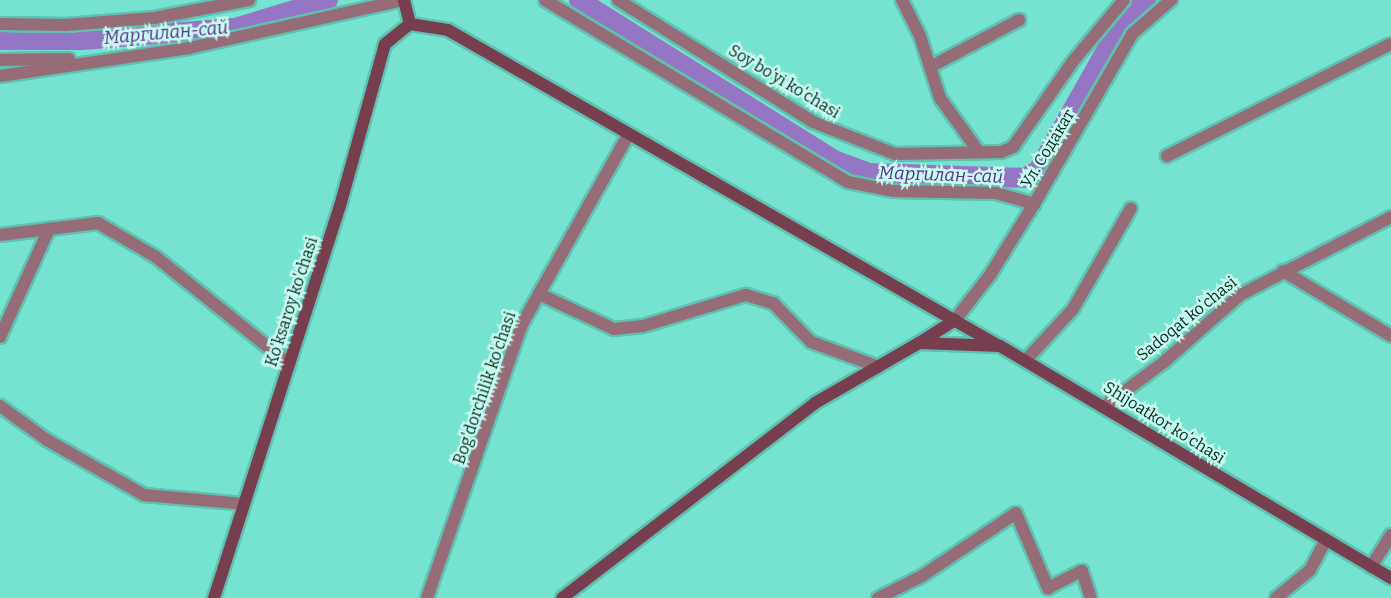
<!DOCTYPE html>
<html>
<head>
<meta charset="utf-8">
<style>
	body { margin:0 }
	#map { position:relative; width:1391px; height:598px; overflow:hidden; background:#75e3d0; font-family:Bitter,serif }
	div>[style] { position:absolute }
	.river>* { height:20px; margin:-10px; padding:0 10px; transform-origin:10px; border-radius:10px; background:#9576c4 }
	.roads { filter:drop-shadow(2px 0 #60c1b1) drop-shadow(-2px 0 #60c1b1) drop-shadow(0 2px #60c1b1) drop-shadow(0 -2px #60c1b1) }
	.street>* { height:12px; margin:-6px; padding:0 6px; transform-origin:6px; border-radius:6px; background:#956c77 }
	.secondary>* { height:12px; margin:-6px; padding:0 6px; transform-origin:6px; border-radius:6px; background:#763e4f }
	span { translate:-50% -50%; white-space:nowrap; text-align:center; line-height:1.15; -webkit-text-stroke:5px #c7f9ee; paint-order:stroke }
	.street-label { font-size:16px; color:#032822 }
	.water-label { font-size:18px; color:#592e8c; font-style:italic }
</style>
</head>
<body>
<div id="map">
	<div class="river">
		<div style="left:579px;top:0;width:303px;rotate:32.1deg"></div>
		<div style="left:836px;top:161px;width:35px;rotate:20deg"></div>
		<div style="left:869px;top:173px;width:155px;rotate:1.8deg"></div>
		<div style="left:1024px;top:178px;width:16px;rotate:-27deg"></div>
		<div style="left:1038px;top:171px;width:156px;rotate:-60.5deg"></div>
		<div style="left:1115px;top:35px;width:47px;rotate:-48.5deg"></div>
		<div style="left:0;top:40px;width:82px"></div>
		<div style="left:82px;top:40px;width:153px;rotate:-4.5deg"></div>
		<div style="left:235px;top:28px;width:97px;rotate:-16.8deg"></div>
	</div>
	<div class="roads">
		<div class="street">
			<div style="left:545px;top:0;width:353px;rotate:31deg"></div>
			<div style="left:848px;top:182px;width:47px;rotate:11.1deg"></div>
			<div style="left:894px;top:191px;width:102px;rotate:1.1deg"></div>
			<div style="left:996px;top:193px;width:40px;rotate:16deg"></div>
			<div style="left:618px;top:0;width:230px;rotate:32deg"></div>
			<div style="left:813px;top:122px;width:88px;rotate:21.3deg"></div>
			<div style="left:895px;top:154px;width:106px;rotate:-1.1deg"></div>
			<div style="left:1001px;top:152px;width:13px;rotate:-23deg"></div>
			<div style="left:1013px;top:147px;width:106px;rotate:-55deg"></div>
			<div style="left:1074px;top:60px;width:78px;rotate:-50.2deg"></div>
			<div style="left:902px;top:0;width:40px;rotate:63.4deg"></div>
			<div style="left:920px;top:36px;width:65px;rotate:72.1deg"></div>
			<div style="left:940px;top:98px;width:67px;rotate:54.2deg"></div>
			<div style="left:0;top:24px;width:66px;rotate:0.9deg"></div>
			<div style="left:66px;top:25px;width:88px;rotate:-4.5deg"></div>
			<div style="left:154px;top:18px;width:97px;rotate:-10.7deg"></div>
			<div style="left:0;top:60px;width:69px;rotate:-0.8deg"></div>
			<div style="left:930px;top:67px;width:101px;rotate:-27.8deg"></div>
			<div style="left:0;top:76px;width:191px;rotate:-8.4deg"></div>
			<div style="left:189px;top:48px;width:219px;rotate:-12.6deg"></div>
			<div style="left:1167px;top:156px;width:250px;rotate:-26.6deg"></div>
			<div style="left:0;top:235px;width:99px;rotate:-7deg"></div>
			<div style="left:98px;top:223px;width:67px;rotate:30.4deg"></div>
			<div style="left:156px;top:257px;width:171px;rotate:38.8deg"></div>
			<div style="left:1283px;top:271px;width:126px;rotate:31deg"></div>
			<div style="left:539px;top:294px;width:83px;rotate:25deg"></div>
			<div style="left:614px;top:329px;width:29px;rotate:-6deg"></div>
			<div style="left:643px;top:326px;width:108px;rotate:-16.8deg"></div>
			<div style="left:746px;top:295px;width:28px;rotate:17deg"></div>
			<div style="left:773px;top:303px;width:54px;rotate:45.7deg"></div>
			<div style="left:811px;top:342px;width:72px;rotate:20.2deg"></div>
			<div style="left:955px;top:320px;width:57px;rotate:-52.1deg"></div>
			<div style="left:990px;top:275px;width:84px;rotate:-58.2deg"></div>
			<div style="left:1034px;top:204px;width:196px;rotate:-60deg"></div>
			<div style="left:1132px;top:34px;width:52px;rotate:-41.1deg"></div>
			<div style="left:0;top:337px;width:119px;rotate:-65.6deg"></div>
			<div style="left:1026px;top:360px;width:69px;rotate:-47.3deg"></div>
			<div style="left:1073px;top:309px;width:116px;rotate:-60.1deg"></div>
			<div style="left:0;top:406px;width:58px;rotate:35.9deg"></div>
			<div style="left:47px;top:440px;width:112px;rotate:29.6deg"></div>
			<div style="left:144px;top:495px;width:100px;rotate:5.1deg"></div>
			<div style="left:1105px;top:406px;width:74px;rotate:-36.7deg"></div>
			<div style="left:1164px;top:362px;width:101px;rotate:-41.4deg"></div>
			<div style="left:1240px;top:295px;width:170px;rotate:-27.3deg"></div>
			<div style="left:1371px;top:567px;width:38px;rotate:-58deg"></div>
			<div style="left:427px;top:598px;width:288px;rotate:-70.9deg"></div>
			<div style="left:521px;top:326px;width:219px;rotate:-60.7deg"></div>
			<div style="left:878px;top:598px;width:49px;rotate:-26.6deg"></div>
			<div style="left:922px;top:576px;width:113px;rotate:-33.8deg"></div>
			<div style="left:1016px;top:513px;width:82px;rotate:66.9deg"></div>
			<div style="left:1048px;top:588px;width:38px;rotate:-27deg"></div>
			<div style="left:1082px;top:571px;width:28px;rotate:72deg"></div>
			<div style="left:1276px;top:598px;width:44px;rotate:-39.5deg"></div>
			<div style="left:1310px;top:570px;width:32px;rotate:-62deg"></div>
		</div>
		<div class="secondary">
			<div style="left:404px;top:0;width:25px;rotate:76deg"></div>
			<div style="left:410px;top:24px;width:38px;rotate:9deg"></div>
			<div style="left:448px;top:30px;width:635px;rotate:29.83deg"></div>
			<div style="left:919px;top:343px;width:43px;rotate:-32.6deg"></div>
			<div style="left:214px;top:598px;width:412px;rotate:-72.2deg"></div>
			<div style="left:340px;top:206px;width:168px;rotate:-74.5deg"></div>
			<div style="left:385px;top:44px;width:32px;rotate:-39deg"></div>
			<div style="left:562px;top:598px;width:319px;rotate:-37.6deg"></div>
			<div style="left:815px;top:403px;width:120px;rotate:-30deg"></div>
			<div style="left:919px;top:343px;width:81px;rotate:2.1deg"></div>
			<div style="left:1000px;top:346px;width:455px;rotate:30.7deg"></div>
		</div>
	</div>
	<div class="street-label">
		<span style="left:784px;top:82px;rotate:31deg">Soy boʻyi koʻchasi</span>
		<span style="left:1048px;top:149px;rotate:-59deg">Ул. Содакат</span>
		<span style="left:292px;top:302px;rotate:-72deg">Ko'ksaroy ko'chasi</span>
		<span style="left:1187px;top:319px;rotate:-39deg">Sadoqat koʻchasi</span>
		<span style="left:485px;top:388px;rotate:-71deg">Bog'dorchilik ko'chasi</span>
		<span style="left:1164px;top:423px;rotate:32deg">Shijoatkor koʻchasi</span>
	</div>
	<div class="water-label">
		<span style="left:166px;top:33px;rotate:-5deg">Маргилан-сай</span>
		<span style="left:941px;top:175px;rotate:2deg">Маргилан-сай</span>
	</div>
</div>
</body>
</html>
